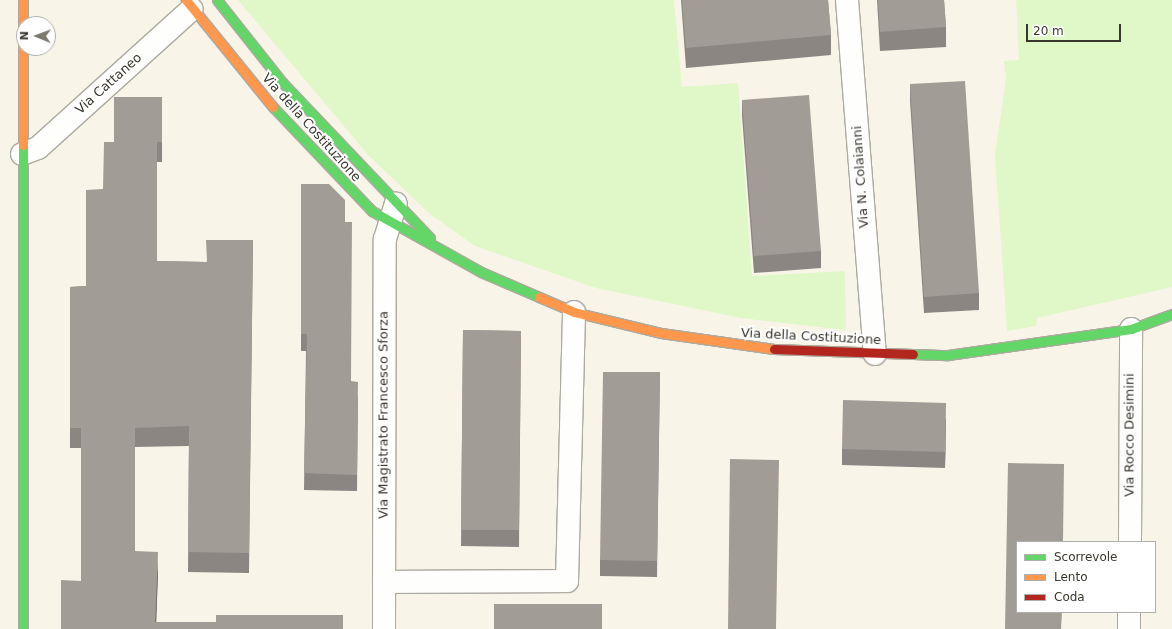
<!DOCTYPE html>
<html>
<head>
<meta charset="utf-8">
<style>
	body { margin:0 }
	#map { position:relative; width:1172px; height:629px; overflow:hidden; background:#f8f5e8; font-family:"DejaVu Sans",sans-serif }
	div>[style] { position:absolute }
	.green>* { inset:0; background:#e0f7c7 }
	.roads { filter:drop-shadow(1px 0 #acaaa0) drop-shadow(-1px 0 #acaaa0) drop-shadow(0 1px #acaaa0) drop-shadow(0 -1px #acaaa0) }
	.street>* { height:22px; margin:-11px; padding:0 11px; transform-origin:11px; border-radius:11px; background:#fefefc }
	.fast>* { height:9px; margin:-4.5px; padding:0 4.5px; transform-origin:4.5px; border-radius:4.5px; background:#63d668 }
	.slow>* { height:9px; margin:-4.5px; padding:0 4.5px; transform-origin:4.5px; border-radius:4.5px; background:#ff974d }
	.jam>* { height:9px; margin:-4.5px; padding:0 4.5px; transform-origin:4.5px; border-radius:4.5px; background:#b3261e }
	.wall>* { inset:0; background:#8b8682 }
	.shaded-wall>* { inset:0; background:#716d6a }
	.building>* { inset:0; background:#a29c97 }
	span { translate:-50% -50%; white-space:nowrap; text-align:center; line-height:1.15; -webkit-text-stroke:4px #fff; paint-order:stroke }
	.street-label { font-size:13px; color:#39372d }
	.legend { position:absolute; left:1016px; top:541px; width:140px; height:72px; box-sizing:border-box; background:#fff; border:1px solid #b0afab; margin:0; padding:5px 7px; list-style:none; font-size:12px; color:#39372d }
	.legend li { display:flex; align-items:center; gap:8px; height:20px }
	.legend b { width:20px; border:1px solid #b0afab }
	.north { position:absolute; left:16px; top:16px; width:40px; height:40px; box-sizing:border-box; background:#fff; border:1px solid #b0afab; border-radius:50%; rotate:271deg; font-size:11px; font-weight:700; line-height:16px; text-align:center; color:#39372d }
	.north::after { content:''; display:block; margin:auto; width:14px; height:18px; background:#7c7a6e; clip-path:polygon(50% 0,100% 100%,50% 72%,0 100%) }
	.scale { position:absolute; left:1026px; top:24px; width:95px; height:18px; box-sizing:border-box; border:2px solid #39372d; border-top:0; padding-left:5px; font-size:12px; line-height:14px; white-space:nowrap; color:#39372d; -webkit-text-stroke:3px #fff; paint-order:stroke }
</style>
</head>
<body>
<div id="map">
	<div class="green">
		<div style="clip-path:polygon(238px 0,674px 0,682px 87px,738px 83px,752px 276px,845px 271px,846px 330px,741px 318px,596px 288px,475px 246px,430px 214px,369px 156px)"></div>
		<div style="clip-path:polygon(1016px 0,1172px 0,1172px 287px,1037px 318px,1036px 326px,1007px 331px,995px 155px,1006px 78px,1004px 61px,1019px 60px)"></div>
	</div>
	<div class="roads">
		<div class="street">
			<div style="left:847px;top:0;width:355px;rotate:85.5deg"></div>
			<div style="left:22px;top:154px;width:17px;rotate:-21deg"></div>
			<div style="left:38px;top:148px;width:207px;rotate:-42.1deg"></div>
			<div style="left:1130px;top:542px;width:213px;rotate:-89.7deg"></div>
			<div style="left:384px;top:582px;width:183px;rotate:-0.3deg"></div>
			<div style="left:567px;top:581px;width:269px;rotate:-88.5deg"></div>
			<div style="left:384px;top:629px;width:390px;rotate:-89.9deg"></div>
			<div style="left:385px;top:239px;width:37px;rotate:-73deg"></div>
			<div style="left:1129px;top:629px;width:17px;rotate:-90deg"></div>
		</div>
		<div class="fast">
			<div style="left:217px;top:0;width:105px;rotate:51.6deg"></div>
			<div style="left:282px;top:82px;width:215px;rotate:46.5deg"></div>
			<div style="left:273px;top:107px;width:144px;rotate:46.4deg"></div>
			<div style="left:372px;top:211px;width:125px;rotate:29.2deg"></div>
			<div style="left:481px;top:272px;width:63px;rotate:23.3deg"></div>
			<div style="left:23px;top:145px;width:484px;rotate:90deg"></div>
			<div style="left:913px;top:354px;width:35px;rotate:2deg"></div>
			<div style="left:948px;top:355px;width:185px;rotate:-8.1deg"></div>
			<div style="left:1131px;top:329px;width:44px;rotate:-20.1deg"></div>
		</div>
		<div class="slow">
			<div style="left:23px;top:0;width:145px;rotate:90deg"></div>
			<div style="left:186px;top:0;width:138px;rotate:50.9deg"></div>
			<div style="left:539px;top:297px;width:38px;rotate:23deg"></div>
			<div style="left:574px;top:312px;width:89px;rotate:13.6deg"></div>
			<div style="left:661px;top:333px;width:114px;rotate:8.1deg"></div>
		</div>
		<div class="jam">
			<div style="left:774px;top:349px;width:139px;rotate:2.1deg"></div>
		</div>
	</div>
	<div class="wall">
		<div style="clip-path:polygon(681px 0,828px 0,831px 35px,831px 55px,686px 68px)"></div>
		<div style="clip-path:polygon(877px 0,944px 0,946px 27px,946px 47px,880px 51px)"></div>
		<div style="clip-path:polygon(910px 84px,979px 293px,979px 310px,924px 313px,910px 101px)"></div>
		<div style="clip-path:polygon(162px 97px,162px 162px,157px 162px,157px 261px,206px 262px,253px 240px,249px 573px,188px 572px,189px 446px,135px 447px,135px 551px,158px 572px,156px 622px,343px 629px,61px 629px,81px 581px,81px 448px,70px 448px,70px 287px,86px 286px,114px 142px)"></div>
		<div style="clip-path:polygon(742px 100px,821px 251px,821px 268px,754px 273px,742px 116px)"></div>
		<div style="clip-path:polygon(301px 184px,345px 222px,351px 381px,358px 398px,357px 491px,304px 490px,306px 351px,301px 351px)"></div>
		<div style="clip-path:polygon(463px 330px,521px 331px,519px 547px,461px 546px)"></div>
		<div style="clip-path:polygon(660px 372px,657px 577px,600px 576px,600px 560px)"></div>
		<div style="clip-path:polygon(946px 419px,945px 468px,842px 465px,842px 449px)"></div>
	</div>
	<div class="shaded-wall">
		<div style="clip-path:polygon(946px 403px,946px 419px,945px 468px,945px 452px)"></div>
		<div style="clip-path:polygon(158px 552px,158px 572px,156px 629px,155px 629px)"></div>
	</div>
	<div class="building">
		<div style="clip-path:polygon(682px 0,828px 0,831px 35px,686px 48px)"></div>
		<div style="clip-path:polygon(878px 0,944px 0,946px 27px,880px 32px)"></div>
		<div style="clip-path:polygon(965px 81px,979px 293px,924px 297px,910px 84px)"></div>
		<div style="clip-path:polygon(809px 95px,821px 251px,754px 256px,742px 100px)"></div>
		<div style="clip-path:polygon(114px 97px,162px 97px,162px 142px,157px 142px,157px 261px,207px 262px,206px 240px,253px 240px,249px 553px,188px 552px,189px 426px,135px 428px,135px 551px,158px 552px,155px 622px,216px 622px,216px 615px,343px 615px,343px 629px,61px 629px,61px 580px,81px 581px,81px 428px,70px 428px,70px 287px,86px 286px,86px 190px,103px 189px,104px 142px,114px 142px)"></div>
		<div style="clip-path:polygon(301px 184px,329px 184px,345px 200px,345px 222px,352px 222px,351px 381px,358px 382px,357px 475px,304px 473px,307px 334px,301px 334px)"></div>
		<div style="clip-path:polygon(463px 330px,521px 331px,519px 530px,461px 530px)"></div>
		<div style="clip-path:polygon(603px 372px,660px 372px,657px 561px,600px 560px)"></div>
		<div style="clip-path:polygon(843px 400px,946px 403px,945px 452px,842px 449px)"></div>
		<div style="clip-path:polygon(730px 459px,779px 460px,776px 629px,728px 629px)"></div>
		<div style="clip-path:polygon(1008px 463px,1064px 464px,1063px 542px,1017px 542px,1017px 612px,1062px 612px,1061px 629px,1005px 629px)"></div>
		<div style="clip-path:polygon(494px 604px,602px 604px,602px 629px,494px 629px)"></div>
	</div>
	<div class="street-label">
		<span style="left:109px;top:84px;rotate:-42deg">Via Cattaneo</span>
		<span style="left:311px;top:128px;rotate:48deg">Via della Costituzione</span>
		<span style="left:861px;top:177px;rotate:-94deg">Via N. Colaianni</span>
		<span style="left:811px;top:337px;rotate:3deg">Via della Costituzione</span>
		<span style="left:384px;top:415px;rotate:-90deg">Via Magistrato Francesco Sforza</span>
		<span style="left:1130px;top:435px;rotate:-90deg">Via Rocco Desimini</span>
	</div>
	<ul class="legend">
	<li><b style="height:5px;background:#63d668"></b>Scorrevole</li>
	<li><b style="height:5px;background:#ff974d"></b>Lento</li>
	<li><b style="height:5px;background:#b3261e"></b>Coda</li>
	</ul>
	<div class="north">N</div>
	<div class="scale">20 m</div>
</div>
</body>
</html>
